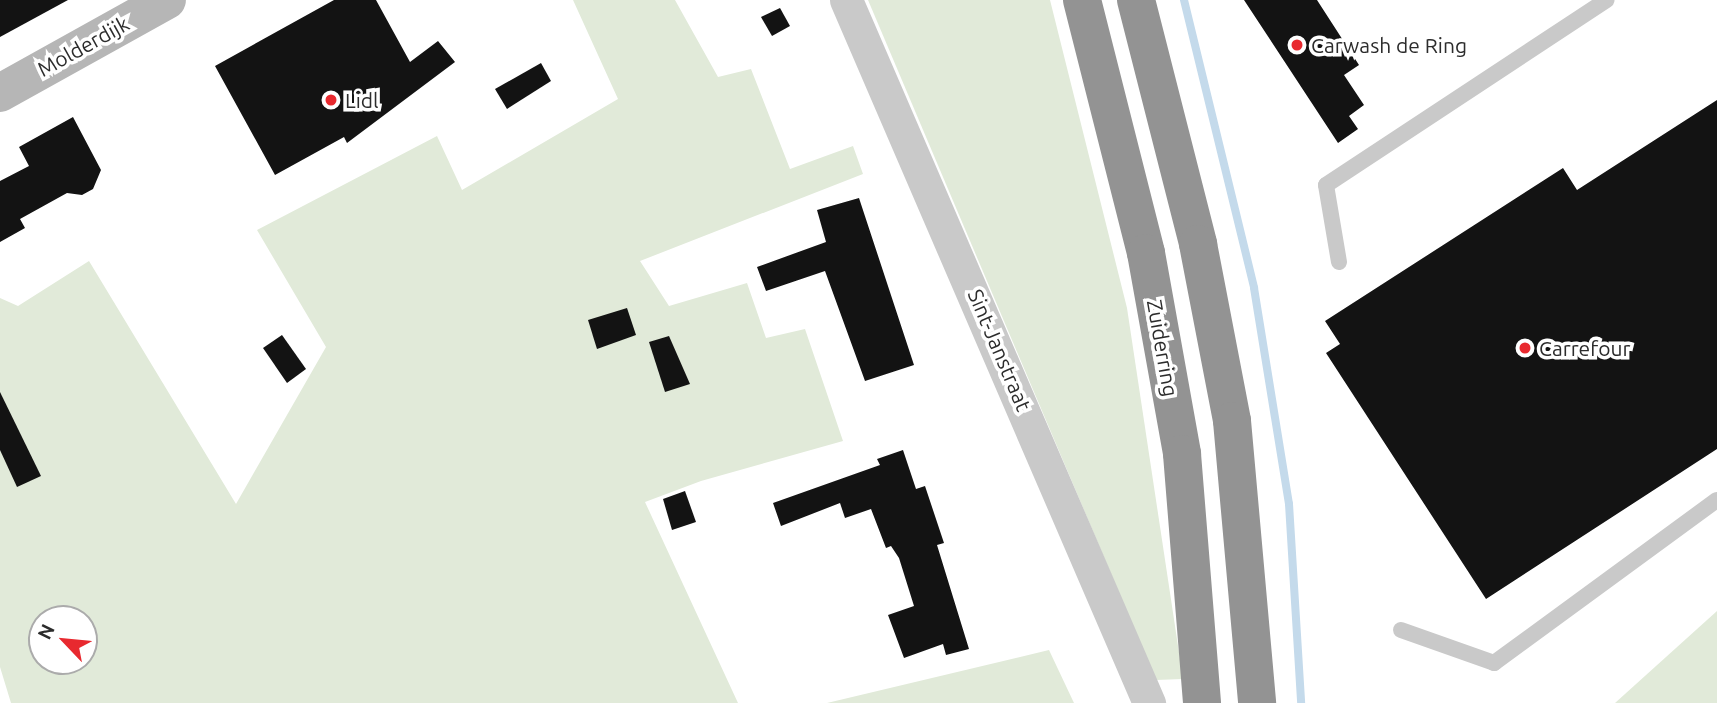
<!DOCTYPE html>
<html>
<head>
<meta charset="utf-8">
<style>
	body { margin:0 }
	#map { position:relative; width:1717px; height:703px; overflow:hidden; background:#fff; font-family:Ubuntu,sans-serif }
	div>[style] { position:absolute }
	.green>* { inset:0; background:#e1ead9 }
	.stream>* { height:8px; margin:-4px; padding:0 4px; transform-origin:4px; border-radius:4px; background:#c4daeb }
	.building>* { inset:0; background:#131313 }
	.lane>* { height:16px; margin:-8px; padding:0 8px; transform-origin:8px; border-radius:8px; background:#c9c9c9 }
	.street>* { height:33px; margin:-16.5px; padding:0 16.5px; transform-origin:16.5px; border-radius:16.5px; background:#c9c9c9 }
	.secondary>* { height:38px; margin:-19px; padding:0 19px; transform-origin:19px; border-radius:19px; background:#b6b6b6 }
	.highway>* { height:38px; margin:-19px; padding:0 19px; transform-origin:19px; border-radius:19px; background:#939393 }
	.dots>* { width:19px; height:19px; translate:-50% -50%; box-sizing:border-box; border:4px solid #fff; border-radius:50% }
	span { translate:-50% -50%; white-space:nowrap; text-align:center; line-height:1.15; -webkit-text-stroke:7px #fff; paint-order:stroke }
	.poi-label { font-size:21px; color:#2c2c2c }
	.left { translate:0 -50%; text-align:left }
	.street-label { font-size:21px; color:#2c2c2c }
	.north { position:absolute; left:28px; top:605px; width:70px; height:70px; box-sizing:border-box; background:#fff; border:2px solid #ababab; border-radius:50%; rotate:296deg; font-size:19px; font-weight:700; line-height:28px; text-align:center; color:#2c2c2c }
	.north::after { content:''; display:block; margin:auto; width:24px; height:32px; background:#e8292f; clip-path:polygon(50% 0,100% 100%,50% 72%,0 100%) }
</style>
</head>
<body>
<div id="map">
	<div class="green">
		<div style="clip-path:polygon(evenodd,573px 0,675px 0,718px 77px,751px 69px,790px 169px,853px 146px,863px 174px,640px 261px,669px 306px,747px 283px,766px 338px,805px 329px,843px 441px,701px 481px,645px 502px,738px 703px,11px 703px,0 667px,0 298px,18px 306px,89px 261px,236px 504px,326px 347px,257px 230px,437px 136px,462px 190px,618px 99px,573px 0,42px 619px,84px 619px,84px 661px,42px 661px,42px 619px)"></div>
		<div style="clip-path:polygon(868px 0,1050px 0,1127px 308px,1183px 679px,1156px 680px)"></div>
		<div style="clip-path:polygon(1717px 611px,1717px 703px,1615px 703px)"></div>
		<div style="clip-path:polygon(1049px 650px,1074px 703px,827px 703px)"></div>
	</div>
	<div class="stream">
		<div style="left:1184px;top:0;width:296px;rotate:76.3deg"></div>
		<div style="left:1254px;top:288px;width:219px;rotate:80.8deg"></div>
		<div style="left:1289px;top:504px;width:199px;rotate:86.5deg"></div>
	</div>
	<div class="building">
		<div style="clip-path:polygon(0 0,68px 0,0 37px)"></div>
		<div style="clip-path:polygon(334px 0,376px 0,410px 62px,438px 41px,455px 62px,347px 143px,344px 137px,275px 175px,215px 66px)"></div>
		<div style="clip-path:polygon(1244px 0,1317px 0,1359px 65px,1344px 75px,1364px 105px,1349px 116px,1358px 129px,1338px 143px)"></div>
		<div style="clip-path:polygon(780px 8px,790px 26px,772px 36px,761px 17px)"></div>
		<div style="clip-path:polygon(541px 63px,551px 81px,507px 109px,495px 89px)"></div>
		<div style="clip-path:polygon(1717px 100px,1717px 449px,1486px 599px,1326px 353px,1340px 344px,1325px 321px,1563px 168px,1577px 190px)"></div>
		<div style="clip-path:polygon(73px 117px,101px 170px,93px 189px,82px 195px,67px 193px,20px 219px,25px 228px,0 242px,0 181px,29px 166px,19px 147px)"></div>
		<div style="clip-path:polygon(859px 198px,914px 365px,865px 381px,825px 271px,766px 291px,757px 267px,826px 242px,817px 210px)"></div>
		<div style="clip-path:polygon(627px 308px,636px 335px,597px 349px,588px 320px)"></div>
		<div style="clip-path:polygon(282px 335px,306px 369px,287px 383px,263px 348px)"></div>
		<div style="clip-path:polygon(669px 336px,690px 384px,665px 392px,649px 342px)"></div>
		<div style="clip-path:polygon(0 392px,41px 476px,17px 487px,0 450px)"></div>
		<div style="clip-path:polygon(903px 450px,916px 489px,925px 486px,944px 543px,937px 545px,969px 649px,946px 655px,943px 644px,904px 658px,888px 615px,914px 606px,899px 558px,891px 546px,886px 548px,871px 509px,845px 518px,840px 503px,781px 526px,773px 503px,880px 465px,877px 459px)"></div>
		<div style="clip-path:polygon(685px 491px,696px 522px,672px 530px,663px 499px)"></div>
	</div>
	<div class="lane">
		<div style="left:1339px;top:262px;width:78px;rotate:-99.6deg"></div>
		<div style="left:1326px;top:185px;width:336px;rotate:-33.4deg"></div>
		<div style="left:1401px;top:630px;width:99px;rotate:19.5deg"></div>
		<div style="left:1494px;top:663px;width:276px;rotate:-36.2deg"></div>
	</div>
	<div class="street">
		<div style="left:846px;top:0;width:766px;rotate:66.68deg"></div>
	</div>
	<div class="secondary">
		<div style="left:0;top:93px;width:191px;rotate:-29.1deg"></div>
	</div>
	<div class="highway">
		<div style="left:1082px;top:0;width:261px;rotate:75.8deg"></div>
		<div style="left:1146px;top:253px;width:204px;rotate:79.8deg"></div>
		<div style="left:1182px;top:454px;width:250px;rotate:85.4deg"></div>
		<div style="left:1136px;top:0;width:252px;rotate:75.7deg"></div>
		<div style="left:1198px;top:244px;width:180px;rotate:79.1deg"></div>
		<div style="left:1232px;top:421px;width:283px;rotate:84.9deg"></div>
	</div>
	<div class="dots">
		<div style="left:1297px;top:45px;background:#e8292f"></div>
		<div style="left:331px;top:100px;background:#e8292f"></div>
		<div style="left:1525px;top:348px;background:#e8292f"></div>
	</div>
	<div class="poi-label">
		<span class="left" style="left:1311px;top:45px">Carwash de Ring</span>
		<span class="left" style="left:345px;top:100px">Lidl</span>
		<span class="left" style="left:1539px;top:348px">Carrefour</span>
	</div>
	<div class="street-label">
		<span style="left:83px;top:46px;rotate:-29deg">Molderdijk</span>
		<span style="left:1163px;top:348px;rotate:80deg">Zuiderring</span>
		<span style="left:1000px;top:350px;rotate:67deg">Sint-Janstraat</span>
	</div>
	<div class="north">N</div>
</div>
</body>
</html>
